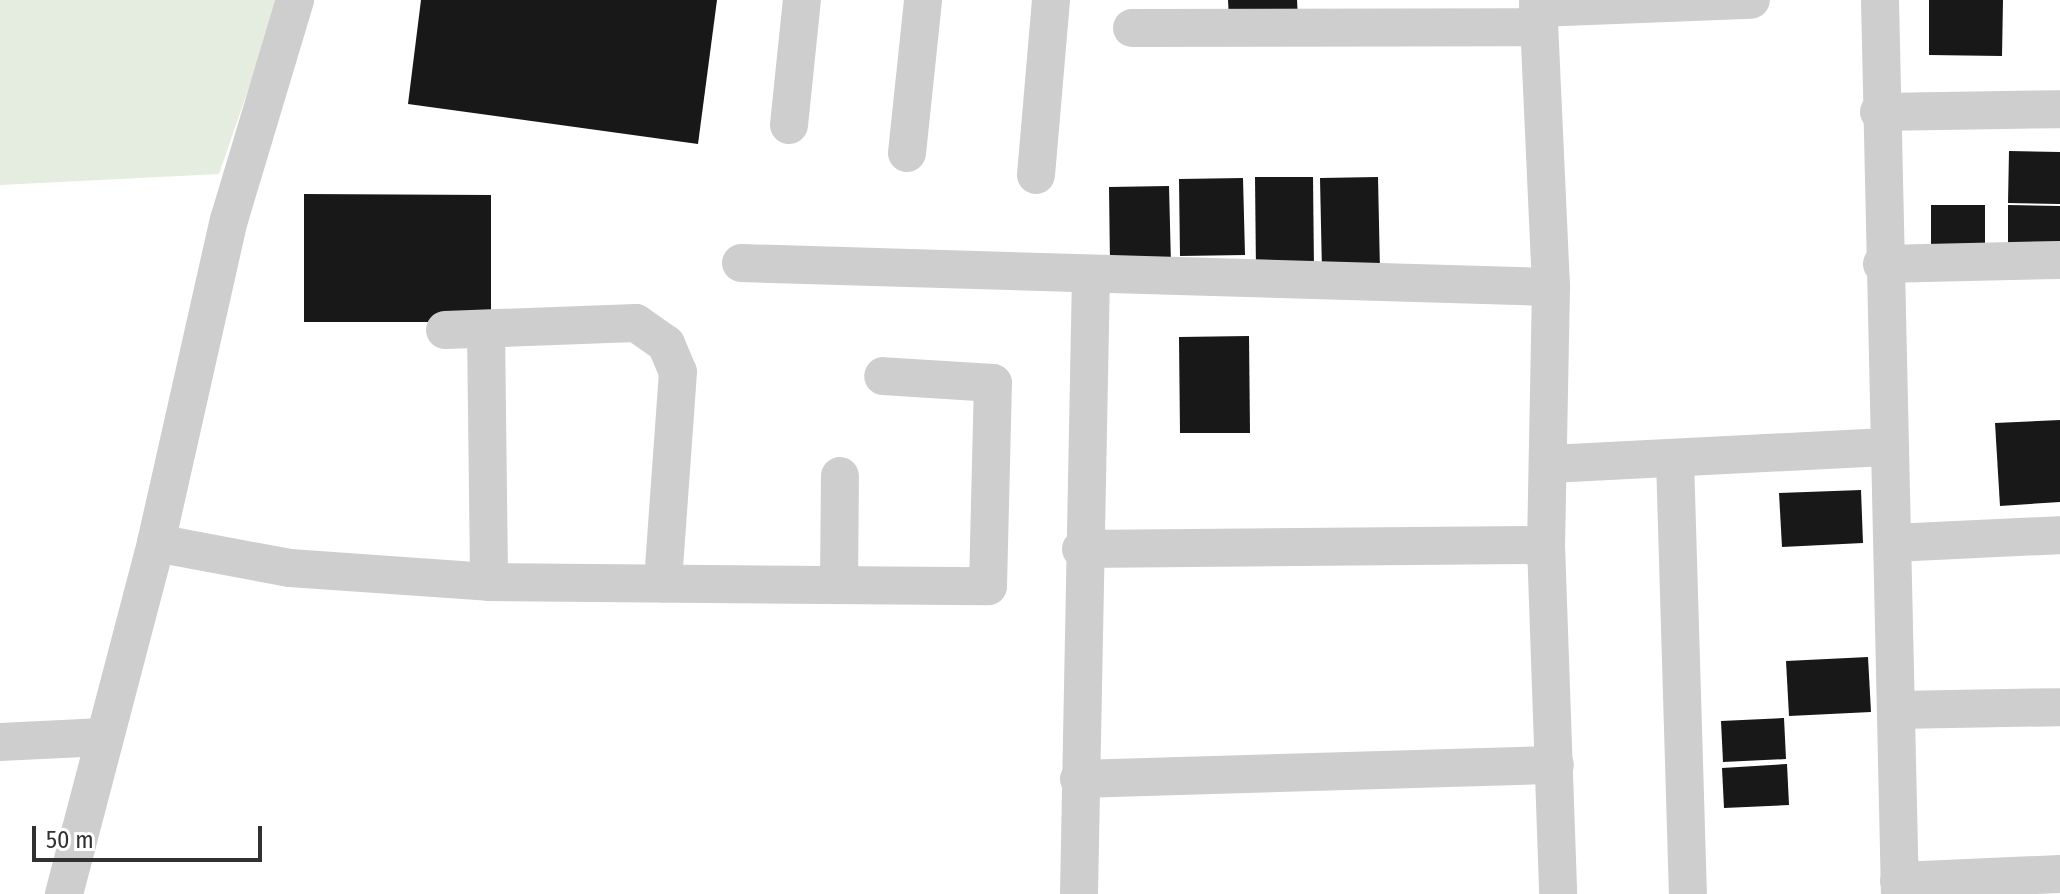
<!DOCTYPE html>
<html>
<head>
<meta charset="utf-8">
<style>
	body { margin:0 }
	#map { position:relative; width:2060px; height:894px; overflow:hidden; background:#fff; font-family:"Fira Sans Condensed",sans-serif }
	div>[style] { position:absolute }
	.green>* { inset:0; background:#e4eddf }
	.building>* { inset:0; background:#181818 }
	.minor>* { height:38px; margin:-19px; padding:0 19px; transform-origin:19px; border-radius:19px; background:#cecece }
	span { translate:-50% -50%; white-space:nowrap; text-align:center; line-height:1.15; -webkit-text-stroke:8px #fff; paint-order:stroke }
	.scale { position:absolute; left:32px; top:826px; width:230px; height:36px; box-sizing:border-box; border:4px solid #313131; border-top:0; padding-left:10px; font-size:24px; line-height:28px; white-space:nowrap; color:#313131; -webkit-text-stroke:6px #fff; paint-order:stroke }
</style>
</head>
<body>
<div id="map">
	<div class="green">
		<div style="clip-path:polygon(0 0,279px 0,219px 174px,0 185px)"></div>
	</div>
	<div class="building">
		<div style="clip-path:polygon(421px 0,717px 0,698px 144px,408px 104px)"></div>
		<div style="clip-path:polygon(1228px 0,1297px 0,1298px 19px,1229px 20px)"></div>
		<div style="clip-path:polygon(1929px 0,2003px 0,2002px 56px,1929px 55px)"></div>
		<div style="clip-path:polygon(2009px 151px,2060px 152px,2060px 204px,2008px 203px)"></div>
		<div style="clip-path:polygon(1255px 177px,1313px 177px,1314px 270px,1256px 271px)"></div>
		<div style="clip-path:polygon(1378px 177px,1380px 271px,1322px 272px,1320px 178px)"></div>
		<div style="clip-path:polygon(1243px 178px,1245px 255px,1180px 256px,1179px 179px)"></div>
		<div style="clip-path:polygon(1169px 186px,1171px 264px,1110px 264px,1109px 187px)"></div>
		<div style="clip-path:polygon(304px 194px,491px 195px,491px 322px,304px 322px)"></div>
		<div style="clip-path:polygon(1931px 205px,1985px 205px,1985px 256px,1931px 256px)"></div>
		<div style="clip-path:polygon(2008px 205px,2060px 206px,2060px 258px,2008px 257px)"></div>
		<div style="clip-path:polygon(1249px 336px,1250px 433px,1180px 433px,1179px 337px)"></div>
		<div style="clip-path:polygon(2060px 420px,2060px 502px,2000px 506px,1995px 423px)"></div>
		<div style="clip-path:polygon(1861px 490px,1863px 543px,1782px 547px,1779px 493px)"></div>
		<div style="clip-path:polygon(1868px 657px,1871px 712px,1789px 716px,1786px 661px)"></div>
		<div style="clip-path:polygon(1784px 718px,1786px 759px,1723px 762px,1721px 721px)"></div>
		<div style="clip-path:polygon(1787px 764px,1789px 805px,1724px 808px,1722px 768px)"></div>
	</div>
	<div class="minor">
		<div style="left:1538px;top:0;width:287px;rotate:87.4deg"></div>
		<div style="left:1551px;top:287px;width:258px;rotate:91.1deg"></div>
		<div style="left:1546px;top:545px;width:349px;rotate:88deg"></div>
		<div style="left:1880px;top:0;width:894px;rotate:88.72deg"></div>
		<div style="left:1538px;top:8px;width:213px;rotate:-2.2deg"></div>
		<div style="left:1132px;top:28px;width:406px;rotate:-0.1deg"></div>
		<div style="left:1879px;top:112px;width:181px;rotate:-0.9deg"></div>
		<div style="left:789px;top:125px;width:126px;rotate:-84.1deg"></div>
		<div style="left:907px;top:153px;width:154px;rotate:-84deg"></div>
		<div style="left:1036px;top:175px;width:176px;rotate:-85.1deg"></div>
		<div style="left:741px;top:263px;width:810px;rotate:1.7deg"></div>
		<div style="left:1882px;top:264px;width:178px;rotate:-1.3deg"></div>
		<div style="left:486px;top:329px;width:253px;rotate:89.3deg"></div>
		<div style="left:445px;top:330px;width:191px;rotate:-2.1deg"></div>
		<div style="left:636px;top:323px;width:37px;rotate:35deg"></div>
		<div style="left:666px;top:344px;width:30px;rotate:67deg"></div>
		<div style="left:678px;top:372px;width:212px;rotate:94.1deg"></div>
		<div style="left:1675px;top:459px;width:435px;rotate:88.3deg"></div>
		<div style="left:1550px;top:464px;width:336px;rotate:-2.9deg"></div>
		<div style="left:156px;top:543px;width:136px;rotate:10.6deg"></div>
		<div style="left:290px;top:568px;width:199px;rotate:4deg"></div>
		<div style="left:489px;top:582px;width:499px;rotate:0.5deg"></div>
		<div style="left:988px;top:586px;width:203px;rotate:-88.6deg"></div>
		<div style="left:993px;top:383px;width:110px;rotate:-176.4deg"></div>
		<div style="left:1893px;top:543px;width:167px;rotate:-2.7deg"></div>
		<div style="left:1081px;top:549px;width:465px;rotate:-0.5deg"></div>
		<div style="left:839px;top:585px;width:109px;rotate:-89.5deg"></div>
		<div style="left:1896px;top:710px;width:164px;rotate:-1deg"></div>
		<div style="left:0;top:742px;width:103px;rotate:-2.8deg"></div>
		<div style="left:1079px;top:779px;width:476px;rotate:-1.7deg"></div>
		<div style="left:1899px;top:881px;width:161px;rotate:-2.5deg"></div>
		<div style="left:64px;top:894px;width:363px;rotate:-75.3deg"></div>
		<div style="left:156px;top:543px;width:331px;rotate:-77.3deg"></div>
		<div style="left:229px;top:220px;width:230px;rotate:-73.3deg"></div>
		<div style="left:1079px;top:894px;width:619px;rotate:-88.89deg"></div>
	</div>
	<div class="scale">50 m</div>
</div>
</body>
</html>
